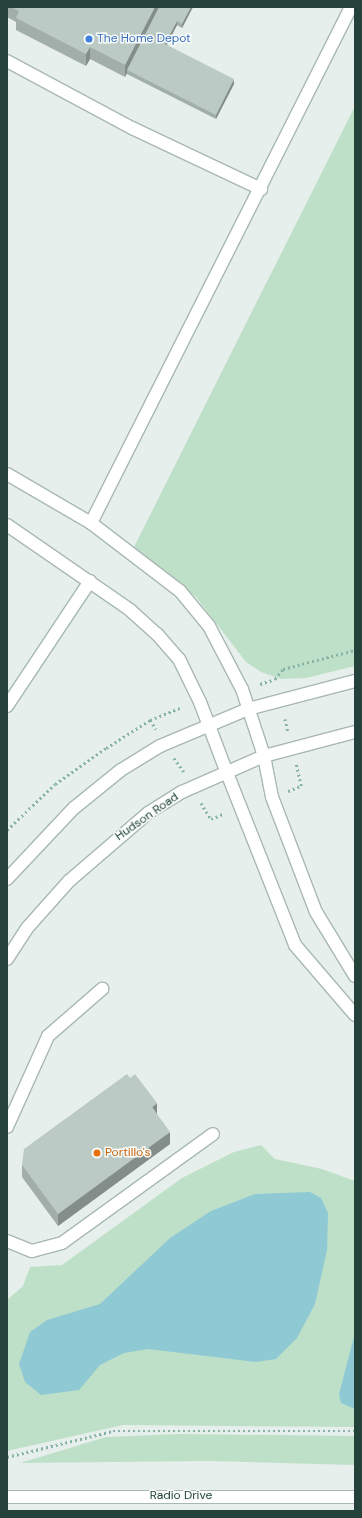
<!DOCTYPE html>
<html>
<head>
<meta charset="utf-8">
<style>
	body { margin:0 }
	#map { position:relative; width:362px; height:1518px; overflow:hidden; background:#e6efeb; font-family:"DM Sans",sans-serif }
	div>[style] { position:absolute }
	.green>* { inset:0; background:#bfe0c8 }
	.water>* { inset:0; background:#8ec9d4 }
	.path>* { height:2.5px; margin-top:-1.25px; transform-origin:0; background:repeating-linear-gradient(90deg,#86b3a5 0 2px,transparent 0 5px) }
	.roads { filter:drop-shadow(1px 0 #a8b8b2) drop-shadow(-1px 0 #a8b8b2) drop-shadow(0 1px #a8b8b2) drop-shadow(0 -1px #a8b8b2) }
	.service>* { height:12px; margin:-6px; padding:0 6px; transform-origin:6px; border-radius:6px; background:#fff }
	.minor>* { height:12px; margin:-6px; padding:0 6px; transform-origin:6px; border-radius:6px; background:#fff }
	.tertiary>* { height:12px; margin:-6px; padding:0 6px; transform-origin:6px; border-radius:6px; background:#fff }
	.secondary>* { height:12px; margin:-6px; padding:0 6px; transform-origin:6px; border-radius:6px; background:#fff }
	.wall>* { inset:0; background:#a1aea9 }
	.shaded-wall>* { inset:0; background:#838d89 }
	.building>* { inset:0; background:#bbcac4 }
	.dots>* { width:11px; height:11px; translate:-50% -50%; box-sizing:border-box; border:2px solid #f7fbf9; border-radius:50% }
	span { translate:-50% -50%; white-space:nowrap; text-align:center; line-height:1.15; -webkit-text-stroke:3px #f7fbf9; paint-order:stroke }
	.shop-label { font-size:12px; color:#366cbe }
	.left { translate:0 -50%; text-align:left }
	.street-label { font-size:12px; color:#24423a }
	.food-label { font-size:12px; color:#c56008 }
	.frame { position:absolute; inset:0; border:8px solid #24423a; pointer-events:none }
</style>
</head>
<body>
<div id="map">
	<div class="green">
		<div style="clip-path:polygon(355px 106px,355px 666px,306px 678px,281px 679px,261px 672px,246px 662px,196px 597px,133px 549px)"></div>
		<div style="clip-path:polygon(261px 1145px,275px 1159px,322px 1169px,355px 1181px,355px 1427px,123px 1425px,7px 1451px,7px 1300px,23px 1286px,30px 1267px,62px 1265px,182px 1178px,234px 1152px)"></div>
		<div style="clip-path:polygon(178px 1434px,355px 1436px,355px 1465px,210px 1461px,20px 1463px,106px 1437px)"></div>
	</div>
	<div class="water">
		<div style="clip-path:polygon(310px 1192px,321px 1198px,328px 1213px,327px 1250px,315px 1304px,297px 1338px,276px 1359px,256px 1362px,148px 1349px,124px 1353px,100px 1365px,79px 1390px,41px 1395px,25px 1382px,19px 1364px,30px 1332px,47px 1320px,100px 1304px,170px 1238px,211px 1211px,255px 1194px)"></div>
		<div style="clip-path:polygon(355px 1333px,355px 1409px,341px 1403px,339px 1394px)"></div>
	</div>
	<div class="path">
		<div style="left:260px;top:684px;width:16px;rotate:-18deg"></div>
		<div style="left:275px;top:679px;width:13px;rotate:-51deg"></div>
		<div style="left:283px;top:669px;width:74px;rotate:-14.8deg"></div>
		<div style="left:285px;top:719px;width:12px;rotate:76deg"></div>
		<div style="left:150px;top:720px;width:11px;rotate:56deg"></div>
		<div style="left:174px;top:758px;width:17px;rotate:54deg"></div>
		<div style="left:288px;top:791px;width:14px;rotate:-21deg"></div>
		<div style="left:301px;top:786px;width:22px;rotate:-103deg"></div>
		<div style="left:201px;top:803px;width:19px;rotate:58deg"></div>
		<div style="left:211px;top:819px;width:13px;rotate:-23deg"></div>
		<div style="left:7px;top:830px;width:66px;rotate:-43.8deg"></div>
		<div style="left:55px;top:784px;width:62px;rotate:-35.2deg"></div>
		<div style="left:106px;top:748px;width:52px;rotate:-32.5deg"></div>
		<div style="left:150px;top:720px;width:35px;rotate:-22deg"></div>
		<div style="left:7px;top:1457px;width:109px;rotate:-13.8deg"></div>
		<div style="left:113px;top:1431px;width:242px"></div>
	</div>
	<div class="roads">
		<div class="service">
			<div style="left:7px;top:61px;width:142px;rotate:28.2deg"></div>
			<div style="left:132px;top:128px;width:143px;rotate:25.3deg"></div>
			<div style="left:91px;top:523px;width:578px;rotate:-63.26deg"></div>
			<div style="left:7px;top:706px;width:150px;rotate:-56.4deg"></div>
			<div style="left:264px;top:756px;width:42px;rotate:79deg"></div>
			<div style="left:272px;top:797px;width:123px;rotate:69.1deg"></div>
			<div style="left:316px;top:912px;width:75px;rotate:58.6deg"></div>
			<div style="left:227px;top:773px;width:185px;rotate:68.4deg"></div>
			<div style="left:295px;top:945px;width:92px;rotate:49.4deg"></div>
			<div style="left:7px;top:1127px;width:100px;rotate:-65.7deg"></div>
			<div style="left:48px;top:1036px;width:72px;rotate:-41deg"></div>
			<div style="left:7px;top:1241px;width:27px;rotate:22deg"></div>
			<div style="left:32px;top:1251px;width:31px;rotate:-15deg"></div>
			<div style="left:62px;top:1243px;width:186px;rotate:-35.8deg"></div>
		</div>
		<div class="minor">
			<div style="left:7px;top:474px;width:97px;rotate:30.3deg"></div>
			<div style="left:91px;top:523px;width:112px;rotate:37.4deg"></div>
			<div style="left:180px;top:591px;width:45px;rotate:50.4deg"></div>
			<div style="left:209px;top:626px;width:71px;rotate:62.4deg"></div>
			<div style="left:242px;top:689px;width:71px;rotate:71.8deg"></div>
			<div style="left:7px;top:525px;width:150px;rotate:34.6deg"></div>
			<div style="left:130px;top:610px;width:36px;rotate:42deg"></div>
			<div style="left:157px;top:634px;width:33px;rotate:49deg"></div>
			<div style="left:179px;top:659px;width:48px;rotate:64deg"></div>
			<div style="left:200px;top:702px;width:76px;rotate:69.2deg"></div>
		</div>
		<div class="tertiary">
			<div style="left:7px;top:879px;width:98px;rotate:-46.7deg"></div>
			<div style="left:74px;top:808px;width:60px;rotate:-39deg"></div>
			<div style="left:121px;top:770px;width:46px;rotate:-31.6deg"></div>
			<div style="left:160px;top:746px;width:95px;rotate:-22.8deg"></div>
			<div style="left:248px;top:709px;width:111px;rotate:-14.7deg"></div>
			<div style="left:7px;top:959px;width:38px;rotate:-57deg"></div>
			<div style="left:28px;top:927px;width:62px;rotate:-48.3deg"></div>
			<div style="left:69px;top:881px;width:104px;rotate:-40.7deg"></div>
			<div style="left:148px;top:813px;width:40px;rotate:-32deg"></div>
			<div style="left:182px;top:792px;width:90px;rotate:-23.7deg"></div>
			<div style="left:264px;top:756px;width:94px;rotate:-14.8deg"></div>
		</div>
		<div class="secondary">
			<div style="left:7px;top:1497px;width:348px"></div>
		</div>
	</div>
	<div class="wall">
		<div style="clip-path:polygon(7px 7px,193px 7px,182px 28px,177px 25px,167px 45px,234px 84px,216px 119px,127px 74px,127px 73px,125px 77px,90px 59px,86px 66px,16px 30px,16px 22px,7px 17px)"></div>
		<div style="clip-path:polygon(157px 1114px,170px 1144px,58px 1226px,22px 1177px,22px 1165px)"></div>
	</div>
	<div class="shaded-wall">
		<div style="clip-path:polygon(155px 7px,161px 7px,127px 70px,127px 73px,125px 77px,125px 65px)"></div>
		<div style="clip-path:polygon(191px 7px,193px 7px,182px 28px,182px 24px)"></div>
		<div style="clip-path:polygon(177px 21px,177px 25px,165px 48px,165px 44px)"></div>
		<div style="clip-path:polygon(90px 47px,90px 59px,86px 66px,86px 54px)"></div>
		<div style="clip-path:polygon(234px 79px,234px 84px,216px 119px,216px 115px)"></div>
		<div style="clip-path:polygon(157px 1103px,157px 1115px,152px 1107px)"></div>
		<div style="clip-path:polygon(170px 1132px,170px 1144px,58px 1226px,58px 1214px)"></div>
	</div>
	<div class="building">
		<div style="clip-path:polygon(11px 7px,155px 7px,125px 65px,90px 47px,86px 54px,16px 18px,19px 11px)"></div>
		<div style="clip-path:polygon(159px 7px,191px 7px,182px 24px,177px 21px,165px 44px,234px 79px,216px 115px,127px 70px)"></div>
		<div style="clip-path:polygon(127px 1074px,130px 1078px,135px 1074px,157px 1103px,152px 1107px,170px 1132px,58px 1214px,22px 1165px,24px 1149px)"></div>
	</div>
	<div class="dots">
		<div style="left:89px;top:39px;background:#3f7fe0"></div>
		<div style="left:97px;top:1153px;background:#e8710a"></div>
	</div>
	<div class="shop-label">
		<span class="left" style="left:97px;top:39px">The Home Depot</span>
	</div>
	<div class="street-label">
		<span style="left:147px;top:817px;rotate:-35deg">Hudson Road</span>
		<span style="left:181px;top:1496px">Radio Drive</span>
	</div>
	<div class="food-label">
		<span class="left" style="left:105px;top:1153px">Portillo's</span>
	</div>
	<div class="frame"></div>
</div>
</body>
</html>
